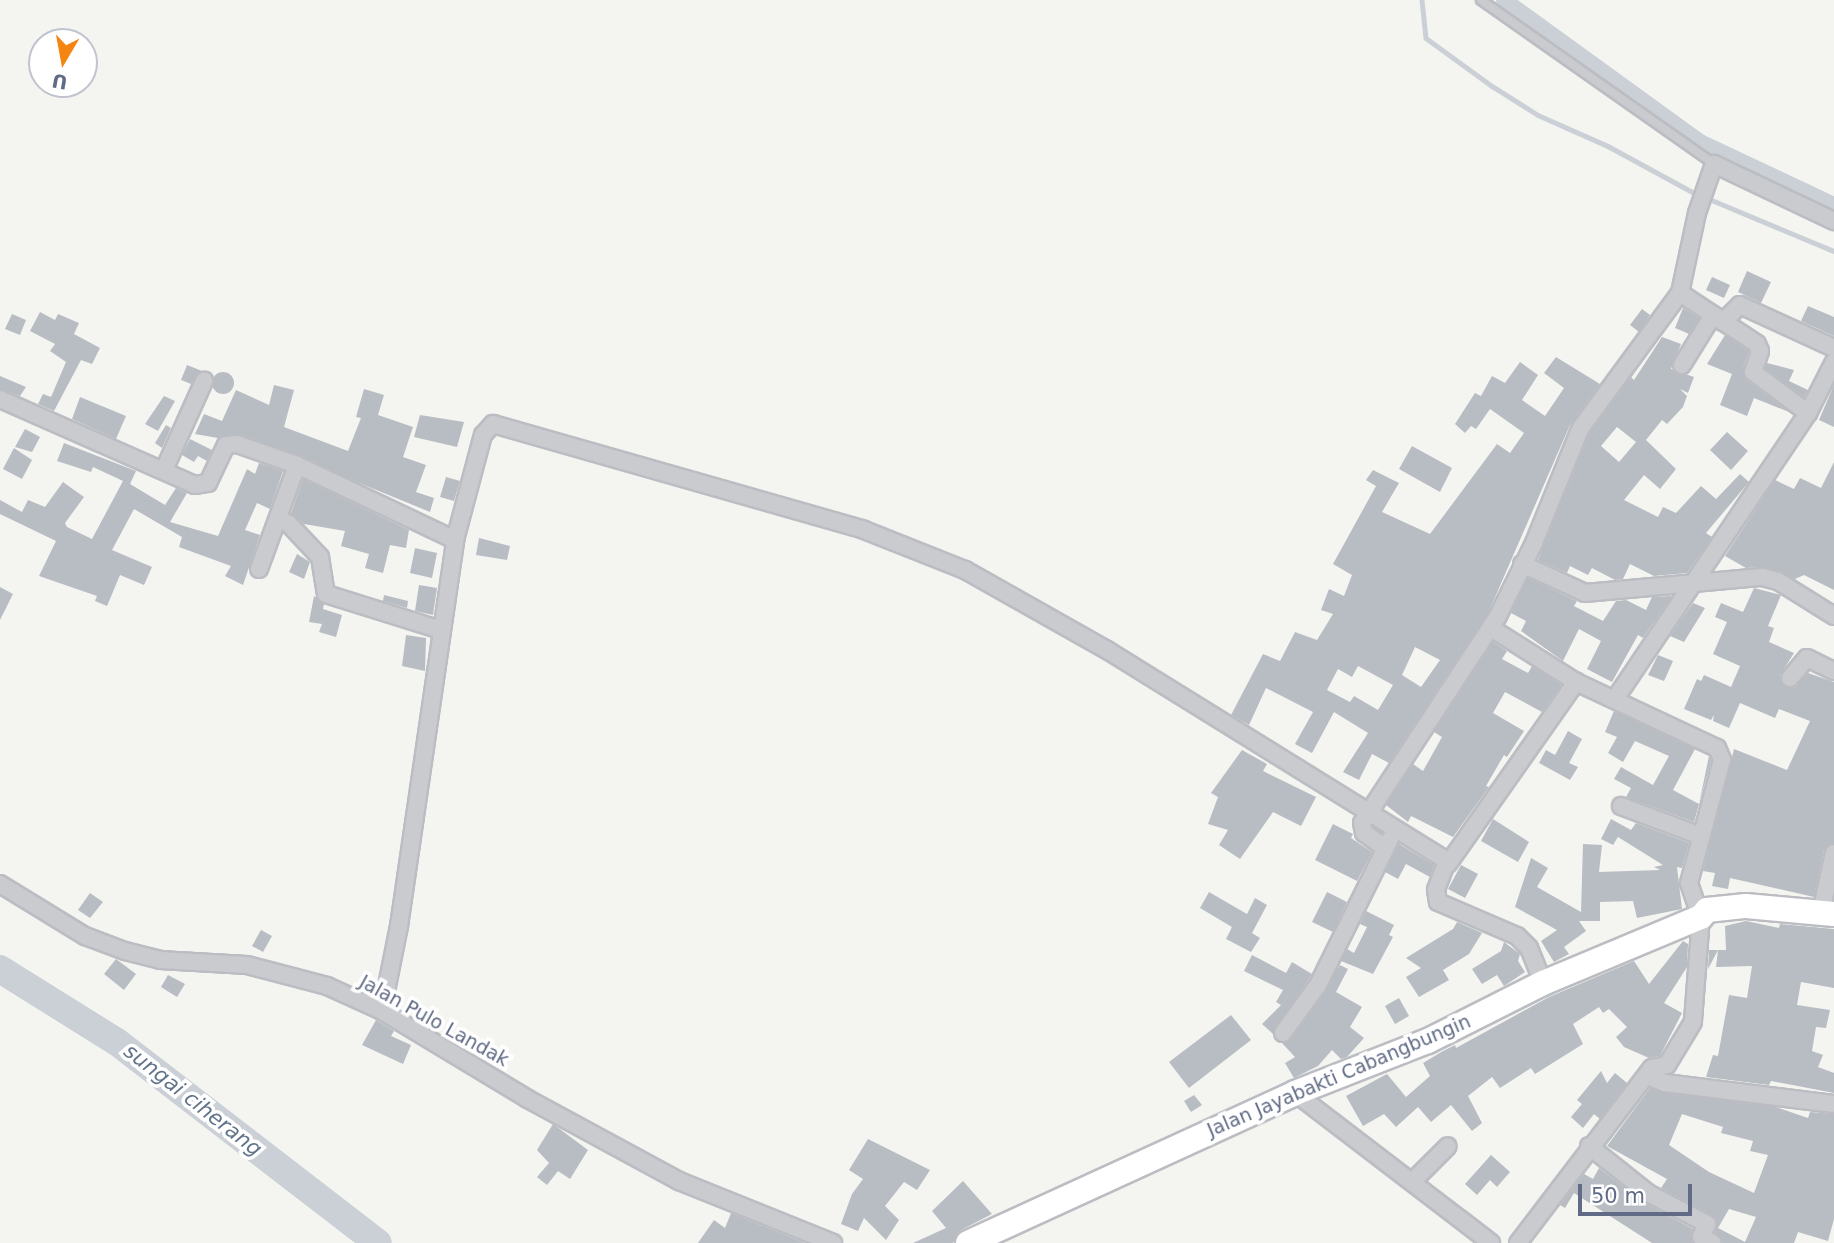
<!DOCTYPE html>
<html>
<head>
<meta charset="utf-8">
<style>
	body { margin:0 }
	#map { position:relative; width:1834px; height:1243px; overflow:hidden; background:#f4f5f1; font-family:"DejaVu Sans",sans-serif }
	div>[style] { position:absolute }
	.stream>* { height:4.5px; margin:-2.25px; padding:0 2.25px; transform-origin:2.25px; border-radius:2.25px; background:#cbd0d7 }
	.canal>* { height:16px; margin:-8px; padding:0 8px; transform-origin:8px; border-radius:8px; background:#cbd0d7 }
	.river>* { height:28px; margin:-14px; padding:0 14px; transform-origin:14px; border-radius:14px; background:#cbd0d7 }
	.building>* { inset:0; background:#b8bcc3 }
	.round { border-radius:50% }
	.roads { filter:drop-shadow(2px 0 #bbbdc2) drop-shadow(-2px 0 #bbbdc2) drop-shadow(0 2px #bbbdc2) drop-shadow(0 -2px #bbbdc2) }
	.service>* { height:8px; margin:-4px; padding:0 4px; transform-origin:4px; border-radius:4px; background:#c9cbcf }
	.minor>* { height:16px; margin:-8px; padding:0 8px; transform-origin:8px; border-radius:8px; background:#c9cbcf }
	.primary>* { height:24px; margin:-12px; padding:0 12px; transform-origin:12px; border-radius:12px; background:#fff }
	span { translate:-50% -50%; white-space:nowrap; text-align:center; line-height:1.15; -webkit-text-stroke:7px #fff; paint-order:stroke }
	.street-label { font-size:19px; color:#616b85 }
	.water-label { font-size:21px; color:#61748a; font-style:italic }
	.north { position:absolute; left:28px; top:28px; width:70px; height:70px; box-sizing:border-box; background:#fff; border:2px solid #c0c4ce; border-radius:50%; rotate:190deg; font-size:19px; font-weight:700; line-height:28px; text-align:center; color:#616b85 }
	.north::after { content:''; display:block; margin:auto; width:24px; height:32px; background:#f58511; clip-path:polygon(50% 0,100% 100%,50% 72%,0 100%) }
	.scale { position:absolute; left:1578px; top:1184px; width:114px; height:32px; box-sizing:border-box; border:4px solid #616b85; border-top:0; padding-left:9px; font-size:21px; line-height:24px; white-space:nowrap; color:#616b85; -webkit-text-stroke:5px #fff; paint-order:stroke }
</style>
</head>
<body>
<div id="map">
	<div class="stream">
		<div style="left:1422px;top:0;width:38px;rotate:84deg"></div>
		<div style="left:1426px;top:38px;width:82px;rotate:36deg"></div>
		<div style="left:1492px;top:86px;width:54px;rotate:32.2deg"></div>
		<div style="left:1538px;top:115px;width:77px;rotate:23.9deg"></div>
		<div style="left:1608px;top:146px;width:102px;rotate:28.6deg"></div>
		<div style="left:1707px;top:198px;width:138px;rotate:22.7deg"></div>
	</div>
	<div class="canal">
		<div style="left:1504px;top:0;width:242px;rotate:35.9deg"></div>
		<div style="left:1700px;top:142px;width:148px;rotate:25.2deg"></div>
	</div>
	<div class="river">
		<div style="left:0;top:969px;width:138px;rotate:32deg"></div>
		<div style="left:117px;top:1042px;width:329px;rotate:37.6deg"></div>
	</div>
	<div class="building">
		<div style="clip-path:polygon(1747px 271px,1771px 282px,1761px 303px,1738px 292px)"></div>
		<div style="clip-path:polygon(1712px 277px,1730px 285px,1724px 298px,1706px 290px)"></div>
		<div style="clip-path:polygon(1808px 306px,1834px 317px,1834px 336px,1801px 321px)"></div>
		<div style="clip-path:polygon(1683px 308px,1699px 318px,1689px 334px,1675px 328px)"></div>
		<div style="clip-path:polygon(1642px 309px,1650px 315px,1639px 332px,1630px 325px)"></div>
		<div style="clip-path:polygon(40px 312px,55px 320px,58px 314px,79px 323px,74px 334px,100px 348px,92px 364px,81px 360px,54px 411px,38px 404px,43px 394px,51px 397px,66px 362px,50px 351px,55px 344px,30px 331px)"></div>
		<div style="clip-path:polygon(12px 314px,26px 320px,20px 335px,5px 329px)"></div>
		<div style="clip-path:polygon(1725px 335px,1749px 351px,1743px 369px,1746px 380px,1789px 412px,1754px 398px,1747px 416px,1720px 405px,1732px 374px,1707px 364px)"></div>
		<div style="clip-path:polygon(evenodd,1662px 337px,1681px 344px,1671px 369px,1694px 377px,1688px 393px,1680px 389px,1687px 396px,1683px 407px,1667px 424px,1662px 420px,1646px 440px,1676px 469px,1660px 489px,1644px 475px,1624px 500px,1658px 517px,1663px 507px,1676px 513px,1701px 486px,1716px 499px,1740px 474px,1749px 482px,1706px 533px,1712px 537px,1687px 573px,1654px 576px,1630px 564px,1623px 579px,1615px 580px,1592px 568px,1588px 575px,1570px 566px,1567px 573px,1538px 560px,1589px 434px,1631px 377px,1634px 380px,1662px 337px,1617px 427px,1636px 442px,1619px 462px,1601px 446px,1617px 427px)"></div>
		<div style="clip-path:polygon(evenodd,1556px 357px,1600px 384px,1570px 425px,1489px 611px,1389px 763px,1372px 754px,1359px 780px,1343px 772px,1368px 733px,1334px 712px,1312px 753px,1295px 744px,1313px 712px,1266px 688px,1249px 725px,1231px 715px,1263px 654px,1280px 661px,1295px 632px,1317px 640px,1333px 614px,1321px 610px,1329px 589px,1344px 596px,1352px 575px,1333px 564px,1376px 486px,1366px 480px,1373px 470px,1399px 483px,1382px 512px,1430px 534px,1497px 444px,1510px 453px,1524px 433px,1490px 409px,1476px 429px,1471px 426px,1465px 433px,1455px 424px,1475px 393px,1481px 396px,1492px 376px,1505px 383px,1520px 362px,1538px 375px,1522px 400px,1545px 416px,1564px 388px,1544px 373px,1556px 357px,1415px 647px,1440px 660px,1421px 687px,1402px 675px,1415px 647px,1556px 357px,1358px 666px,1393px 685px,1378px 710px,1354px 696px,1350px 702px,1327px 690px,1338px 669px,1352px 677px,1358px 666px)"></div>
		<div style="clip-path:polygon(1767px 363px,1794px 370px,1789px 381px,1808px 390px,1804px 397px,1765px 368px)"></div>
		<div style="clip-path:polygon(187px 365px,202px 371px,191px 384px,181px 380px)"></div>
		<div class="round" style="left:212px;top:372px;width:22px;height:22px"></div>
		<div style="clip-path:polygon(0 376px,26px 387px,20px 396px,0 389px)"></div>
		<div style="clip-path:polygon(274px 385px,294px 390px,284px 427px,348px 451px,361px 418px,356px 417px,364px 389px,384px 395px,378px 415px,413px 427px,403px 457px,426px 465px,416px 492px,434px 498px,430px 512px,240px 434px,218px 438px,195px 434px,204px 414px,222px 421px,236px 390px,269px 405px)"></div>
		<div style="clip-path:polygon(1834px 385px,1834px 427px,1819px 420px)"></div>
		<div style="clip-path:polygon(164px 396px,175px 401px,158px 431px,145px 424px)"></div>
		<div style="clip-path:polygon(80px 397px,126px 416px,116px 439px,72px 419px)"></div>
		<div style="clip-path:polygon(420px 415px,464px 422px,457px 447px,414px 437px)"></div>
		<div style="clip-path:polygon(166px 425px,171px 428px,162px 448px,155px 443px)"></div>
		<div style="clip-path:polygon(25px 429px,40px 437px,32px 452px,15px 447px)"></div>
		<div style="clip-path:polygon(1727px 432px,1748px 451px,1731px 470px,1710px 450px)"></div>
		<div style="clip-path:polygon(190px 439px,212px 450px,207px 461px,198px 456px,194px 462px,182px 455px)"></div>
		<div style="clip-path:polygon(64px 443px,136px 471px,130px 484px,165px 505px,176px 488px,187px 493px,170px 522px,218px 536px,247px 469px,255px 474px,259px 463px,283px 471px,270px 509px,257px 503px,245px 530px,260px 535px,243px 585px,225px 576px,231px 566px,179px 547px,182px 537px,134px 509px,112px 550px,152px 567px,144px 585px,120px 575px,107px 606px,95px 601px,97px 596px,39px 576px,56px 541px,0 514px,0 500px,22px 512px,28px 500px,45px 507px,63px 482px,84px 497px,65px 523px,67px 527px,92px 539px,123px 481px,93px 467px,91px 472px,57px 461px)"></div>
		<div style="clip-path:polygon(1412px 446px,1452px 468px,1440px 492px,1399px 469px)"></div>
		<div style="clip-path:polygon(14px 448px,32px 460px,22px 479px,3px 469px)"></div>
		<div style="clip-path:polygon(1834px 462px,1834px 590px,1804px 575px,1795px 579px,1765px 567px,1746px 568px,1725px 556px,1775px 480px,1794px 489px,1800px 478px,1821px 488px)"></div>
		<div style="clip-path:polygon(446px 477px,460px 481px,454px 501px,440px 497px)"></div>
		<div style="clip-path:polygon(303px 479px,409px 530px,406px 548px,390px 545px,383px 573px,365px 568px,369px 554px,341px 546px,345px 531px,304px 524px,291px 513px)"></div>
		<div style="clip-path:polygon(479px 538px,510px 546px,507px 560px,476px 555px)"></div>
		<div style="clip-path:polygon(415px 548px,437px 553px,432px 578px,410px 573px)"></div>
		<div style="clip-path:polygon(297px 554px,310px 562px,304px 579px,289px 572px)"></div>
		<div style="clip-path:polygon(1528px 578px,1577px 601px,1574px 606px,1603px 621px,1616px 601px,1626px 600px,1646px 610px,1652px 597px,1672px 596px,1643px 638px,1638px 635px,1612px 682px,1587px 669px,1601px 641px,1579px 629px,1563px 661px,1521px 631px,1526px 621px,1511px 613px)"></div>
		<div style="clip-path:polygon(419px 585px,437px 588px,433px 615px,415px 611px)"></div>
		<div style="clip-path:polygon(0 587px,13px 594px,0 620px)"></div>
		<div style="clip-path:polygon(1754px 588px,1781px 595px,1768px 626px,1774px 628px,1769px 642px,1794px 653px,1780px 675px,1783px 685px,1794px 688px,1808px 673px,1834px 682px,1834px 843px,1824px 850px,1814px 897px,1730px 878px,1728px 889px,1712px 886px,1715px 873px,1703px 871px,1734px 749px,1787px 770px,1810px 721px,1779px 709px,1775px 718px,1740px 703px,1729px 728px,1713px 721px,1714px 715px,1711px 720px,1684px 709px,1697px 679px,1701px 681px,1704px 675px,1731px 687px,1740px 666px,1713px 654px,1727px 622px,1715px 617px,1721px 603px,1743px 612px)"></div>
		<div style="clip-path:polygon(384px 595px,408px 601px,407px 608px,383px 601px)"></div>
		<div style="clip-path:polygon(314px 596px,324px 604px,323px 609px,342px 615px,336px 637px,319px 632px,322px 624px,309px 622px)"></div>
		<div style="clip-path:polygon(1693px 603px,1705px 608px,1684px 642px,1670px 636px)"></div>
		<div style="clip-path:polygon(406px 635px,426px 638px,425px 671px,402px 666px)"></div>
		<div style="clip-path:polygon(1493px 642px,1507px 651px,1502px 659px,1528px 673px,1532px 666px,1561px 685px,1542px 712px,1505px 692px,1493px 713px,1524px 731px,1507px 757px,1504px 755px,1486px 786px,1489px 787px,1453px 837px,1411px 816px,1408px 822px,1386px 805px,1413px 764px,1423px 771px,1442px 737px,1434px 732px)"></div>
		<div style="clip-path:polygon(1658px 655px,1673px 661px,1664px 681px,1648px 675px)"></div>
		<div style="clip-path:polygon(1614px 711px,1695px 749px,1673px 790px,1699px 804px,1709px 756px,1711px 761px,1694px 822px,1626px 797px,1631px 788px,1614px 779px,1621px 767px,1653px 785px,1669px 756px,1635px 741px,1623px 762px,1608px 753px,1617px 737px,1605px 732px)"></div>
		<div style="clip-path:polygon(1568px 731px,1582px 739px,1569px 763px,1578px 767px,1570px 780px,1539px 763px,1546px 750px,1555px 755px)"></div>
		<div style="clip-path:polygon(1242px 750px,1267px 764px,1263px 771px,1316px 797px,1301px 826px,1273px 812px,1240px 859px,1219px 845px,1228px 830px,1208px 824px,1218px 797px,1211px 793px)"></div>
		<div style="clip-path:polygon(1493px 819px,1529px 842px,1518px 862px,1481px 841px)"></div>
		<div style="clip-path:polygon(1611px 819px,1631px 830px,1636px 823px,1689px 843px,1682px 868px,1677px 867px,1682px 909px,1637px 918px,1633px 901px,1600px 902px,1600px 921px,1579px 921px,1586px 931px,1564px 947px,1569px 954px,1554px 962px,1541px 941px,1557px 930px,1515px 907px,1531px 858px,1548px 868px,1537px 887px,1581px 912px,1583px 844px,1602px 845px,1599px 872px,1660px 870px,1654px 867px,1663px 865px,1618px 837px,1613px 845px,1601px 839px)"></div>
		<div style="clip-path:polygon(1333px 824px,1353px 834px,1351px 838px,1372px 852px,1357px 881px,1315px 860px)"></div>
		<div style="clip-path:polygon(1399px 844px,1434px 865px,1430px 877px,1406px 864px,1398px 879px,1385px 872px)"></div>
		<div style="clip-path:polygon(1461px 865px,1478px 874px,1465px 898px,1448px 889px)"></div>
		<div style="clip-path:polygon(1209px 892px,1247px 914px,1255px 898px,1267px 905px,1252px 933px,1260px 938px,1251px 952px,1226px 939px,1232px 927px,1200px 908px)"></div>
		<div style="clip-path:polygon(1327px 892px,1347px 902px,1333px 932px,1312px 922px)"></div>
		<div style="clip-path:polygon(90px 893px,103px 902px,90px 918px,78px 910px)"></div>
		<div style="clip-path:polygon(1366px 911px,1394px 925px,1389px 935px,1393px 937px,1373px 974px,1341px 961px,1347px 949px,1354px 953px,1367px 927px,1360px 924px)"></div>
		<div style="clip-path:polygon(1746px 921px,1779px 928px,1780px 924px,1834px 929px,1834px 988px,1801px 982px,1797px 1005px,1830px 1010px,1826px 1028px,1816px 1027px,1812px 1051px,1823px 1055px,1818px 1067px,1834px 1073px,1834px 1093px,1771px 1081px,1769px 1085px,1706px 1077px,1713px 1055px,1718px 1056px,1729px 995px,1747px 998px,1752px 966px,1716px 967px,1718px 950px,1708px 969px,1709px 950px,1726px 950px,1725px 926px)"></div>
		<div style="clip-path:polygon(1457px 922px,1482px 933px,1469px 954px,1443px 970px,1449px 980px,1419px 997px,1406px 977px,1421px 968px,1406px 958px,1453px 929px)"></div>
		<div style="clip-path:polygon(261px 930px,272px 936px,263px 952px,252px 946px)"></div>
		<div style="clip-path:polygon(1683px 941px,1688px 944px,1687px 967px,1664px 1003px,1682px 1013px,1660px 1056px,1649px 1058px,1624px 1047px,1616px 1037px,1627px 1027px,1609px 1009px,1603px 1013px,1599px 1007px,1573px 1024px,1583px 1044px,1535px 1074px,1531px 1068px,1500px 1088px,1492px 1077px,1468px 1096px,1482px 1123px,1472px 1131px,1451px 1105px,1431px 1122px,1418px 1107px,1396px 1127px,1384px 1114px,1363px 1126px,1346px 1096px,1387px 1074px,1406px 1097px,1430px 1076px,1423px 1063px,1443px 1051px,1455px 1045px,1456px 1048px,1549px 997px,1634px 961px,1649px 984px)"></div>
		<div style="clip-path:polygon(1504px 942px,1520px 954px,1518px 961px,1525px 972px,1504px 986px,1497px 975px,1482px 984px,1472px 969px,1501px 951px)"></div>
		<div style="clip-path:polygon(1252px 955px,1286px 973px,1292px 962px,1312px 974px,1273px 1034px,1262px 1024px,1281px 1005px,1276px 1002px,1283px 990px,1244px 971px)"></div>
		<div style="clip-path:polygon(116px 959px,136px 974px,124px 990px,104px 974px)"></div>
		<div style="clip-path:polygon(1340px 965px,1348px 969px,1336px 992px,1362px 1007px,1350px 1027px,1364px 1038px,1347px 1057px,1341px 1059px,1332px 1050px,1318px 1066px,1294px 1078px,1285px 1063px,1295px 1057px,1282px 1043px,1291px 1039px)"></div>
		<div style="clip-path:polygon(168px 975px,185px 984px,177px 997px,161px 987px)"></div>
		<div style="clip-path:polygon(1399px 998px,1409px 1016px,1395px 1024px,1385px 1006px)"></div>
		<div style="clip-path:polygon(1231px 1015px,1251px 1040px,1189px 1088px,1169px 1062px)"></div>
		<div style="clip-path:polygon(376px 1020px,394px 1031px,391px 1036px,411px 1045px,403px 1064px,362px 1045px)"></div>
		<div style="clip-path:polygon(1601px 1071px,1607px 1083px,1615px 1073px,1627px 1083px,1600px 1119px,1594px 1114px,1583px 1128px,1571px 1117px,1582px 1104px,1577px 1100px)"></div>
		<div style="clip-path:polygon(evenodd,1650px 1088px,1776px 1107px,1808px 1118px,1810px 1112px,1834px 1114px,1834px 1219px,1828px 1241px,1798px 1232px,1794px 1243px,1723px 1243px,1715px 1232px,1717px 1223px,1712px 1215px,1661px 1188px,1667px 1179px,1607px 1146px,1650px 1088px,1682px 1114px,1723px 1127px,1721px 1133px,1753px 1141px,1750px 1151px,1768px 1155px,1754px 1193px,1709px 1172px,1669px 1145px,1682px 1114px,1650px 1088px,1729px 1209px,1756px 1217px,1745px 1242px,1718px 1228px,1729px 1209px)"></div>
		<div style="clip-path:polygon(1194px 1095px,1202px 1105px,1191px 1112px,1184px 1101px)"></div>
		<div style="clip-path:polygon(553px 1124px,588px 1150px,570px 1179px,558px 1171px,547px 1185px,537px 1177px,549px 1163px,537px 1150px)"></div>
		<div style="clip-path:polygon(868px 1139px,930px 1170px,917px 1190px,904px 1182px,885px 1206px,899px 1220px,886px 1240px,864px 1218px,858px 1231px,841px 1224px,852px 1194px,863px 1179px,849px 1170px)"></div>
		<div style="clip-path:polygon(1491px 1155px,1510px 1172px,1497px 1187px,1490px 1180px,1477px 1195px,1465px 1184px)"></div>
		<div style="clip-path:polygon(1599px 1168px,1643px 1202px,1693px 1229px,1692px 1243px,1652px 1243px,1574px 1193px,1565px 1208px,1560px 1205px,1584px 1174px,1593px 1179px)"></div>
		<div style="clip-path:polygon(963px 1181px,992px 1214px,961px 1230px,953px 1243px,913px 1243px,946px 1228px,932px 1211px)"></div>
		<div style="clip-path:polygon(731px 1213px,805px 1243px,698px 1243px,714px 1220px,725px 1228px)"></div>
	</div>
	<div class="roads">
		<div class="service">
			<div style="left:1481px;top:0;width:285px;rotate:35.1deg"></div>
		</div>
		<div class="minor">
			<div style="left:1680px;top:293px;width:92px;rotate:33.5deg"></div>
			<div style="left:1757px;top:344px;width:8px;rotate:67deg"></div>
			<div style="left:1760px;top:351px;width:22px;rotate:108deg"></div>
			<div style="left:1753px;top:372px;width:69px;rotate:36.7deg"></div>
			<div style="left:1723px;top:322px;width:24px;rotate:-45deg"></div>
			<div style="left:1740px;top:305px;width:103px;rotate:24.6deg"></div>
			<div style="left:1682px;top:365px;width:59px;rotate:-58.2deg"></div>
			<div style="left:0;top:399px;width:213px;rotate:23.8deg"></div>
			<div style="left:195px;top:485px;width:13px;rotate:-9deg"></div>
			<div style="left:208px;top:483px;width:42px;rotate:-64.7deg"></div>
			<div style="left:226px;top:445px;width:11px;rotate:-5deg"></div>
			<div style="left:237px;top:444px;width:64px;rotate:19.3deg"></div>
			<div style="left:297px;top:465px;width:175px;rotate:25.4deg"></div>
			<div style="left:164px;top:470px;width:98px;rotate:-65.8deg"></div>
			<div style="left:288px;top:523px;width:47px;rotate:46.7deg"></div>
			<div style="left:320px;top:557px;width:37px;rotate:81deg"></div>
			<div style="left:326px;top:594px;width:121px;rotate:17.4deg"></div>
			<div style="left:1522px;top:564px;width:69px;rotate:24.7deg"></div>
			<div style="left:1585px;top:593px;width:178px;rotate:-5.2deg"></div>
			<div style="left:1762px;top:577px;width:16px;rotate:14deg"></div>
			<div style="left:1778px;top:581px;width:66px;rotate:32deg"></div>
			<div style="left:259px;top:569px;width:111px;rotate:-69.9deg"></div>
			<div style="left:1491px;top:628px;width:101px;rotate:32.4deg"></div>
			<div style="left:1790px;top:678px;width:26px;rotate:-50deg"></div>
			<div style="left:1807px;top:658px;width:30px;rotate:26deg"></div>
			<div style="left:1615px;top:699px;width:345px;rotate:-56deg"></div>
			<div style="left:1808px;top:413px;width:57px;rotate:-63deg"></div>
			<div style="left:1621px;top:806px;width:85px;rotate:20.6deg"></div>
			<div style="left:1385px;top:848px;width:26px;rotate:-144deg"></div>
			<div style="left:1364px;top:833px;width:10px;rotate:-101deg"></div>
			<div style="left:1362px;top:823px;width:248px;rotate:-56.7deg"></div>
			<div style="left:1498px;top:616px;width:81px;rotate:-63.7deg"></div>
			<div style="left:1534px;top:543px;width:123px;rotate:-68deg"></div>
			<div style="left:1580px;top:429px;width:169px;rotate:-53.7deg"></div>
			<div style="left:1680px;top:293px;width:82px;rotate:-78deg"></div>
			<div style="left:1697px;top:213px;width:52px;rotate:-70.9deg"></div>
			<div style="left:1714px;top:164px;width:133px;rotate:25.4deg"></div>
			<div style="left:1448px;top:864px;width:223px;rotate:-54.9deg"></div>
			<div style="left:1576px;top:682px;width:156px;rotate:25.1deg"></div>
			<div style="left:1717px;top:748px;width:13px;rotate:67deg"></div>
			<div style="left:1722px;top:760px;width:127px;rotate:105deg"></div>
			<div style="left:1689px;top:883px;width:36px;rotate:71deg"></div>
			<div style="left:1701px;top:917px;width:105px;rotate:94.4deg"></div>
			<div style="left:1693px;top:1022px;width:50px;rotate:121.2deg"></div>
			<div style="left:1667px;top:1065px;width:15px;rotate:169deg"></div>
			<div style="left:0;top:884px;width:100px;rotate:31.5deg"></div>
			<div style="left:85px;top:936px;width:43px;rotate:20.6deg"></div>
			<div style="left:125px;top:951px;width:36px;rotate:14deg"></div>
			<div style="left:160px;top:960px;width:87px;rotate:3.3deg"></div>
			<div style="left:247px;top:965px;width:83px;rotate:14.7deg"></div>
			<div style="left:327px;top:986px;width:60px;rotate:24.4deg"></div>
			<div style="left:382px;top:1011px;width:170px;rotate:31.1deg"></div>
			<div style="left:528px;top:1099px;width:172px;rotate:28.5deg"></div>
			<div style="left:679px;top:1181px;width:166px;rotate:21.9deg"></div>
			<div style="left:1821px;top:912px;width:60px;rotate:-77.6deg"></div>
			<div style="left:382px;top:1011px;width:87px;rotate:-78.7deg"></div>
			<div style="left:399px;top:926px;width:390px;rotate:-81.7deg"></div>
			<div style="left:455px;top:540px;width:109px;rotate:-75.1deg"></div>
			<div style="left:483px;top:435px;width:15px;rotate:-48deg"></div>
			<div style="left:493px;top:424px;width:386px;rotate:15.9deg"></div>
			<div style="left:864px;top:530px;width:109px;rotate:21.6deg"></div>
			<div style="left:965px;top:570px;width:163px;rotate:29.4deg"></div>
			<div style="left:1107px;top:650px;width:400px;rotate:31.8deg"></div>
			<div style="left:1447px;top:861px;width:31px;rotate:111deg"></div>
			<div style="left:1436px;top:890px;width:12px;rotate:81deg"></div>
			<div style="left:1438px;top:902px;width:86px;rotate:23.3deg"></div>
			<div style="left:1517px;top:936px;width:17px;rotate:45deg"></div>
			<div style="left:1529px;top:948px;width:38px;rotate:68deg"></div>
			<div style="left:1283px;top:1033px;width:59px;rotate:-53.9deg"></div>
			<div style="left:1318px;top:985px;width:163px;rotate:-63.7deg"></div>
			<div style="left:1295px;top:1093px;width:247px;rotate:37.4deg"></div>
			<div style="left:1589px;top:1146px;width:75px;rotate:38.5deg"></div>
			<div style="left:1648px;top:1193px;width:67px;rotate:27.7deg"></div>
			<div style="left:1707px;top:1224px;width:14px;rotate:115deg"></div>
			<div style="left:1701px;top:1237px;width:13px;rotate:27deg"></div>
			<div style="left:1413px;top:1181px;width:49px;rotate:-45deg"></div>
			<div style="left:1518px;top:1243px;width:220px;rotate:-52.6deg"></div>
			<div style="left:1652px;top:1068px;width:11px;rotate:75deg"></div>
			<div style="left:1655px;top:1079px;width:11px;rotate:22deg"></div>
			<div style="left:1665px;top:1083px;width:170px;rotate:7.1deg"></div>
		</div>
		<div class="primary">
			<div style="left:968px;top:1243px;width:360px;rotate:-24.6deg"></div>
			<div style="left:1295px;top:1093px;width:143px;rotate:-21.4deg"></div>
			<div style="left:1428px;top:1041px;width:129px;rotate:-26.8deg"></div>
			<div style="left:1543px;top:983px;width:171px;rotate:-22.7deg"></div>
			<div style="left:1701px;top:917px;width:9px;rotate:-49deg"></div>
			<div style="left:1707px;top:910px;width:39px;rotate:-6deg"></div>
			<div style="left:1746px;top:906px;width:88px;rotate:5.2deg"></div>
		</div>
	</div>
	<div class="street-label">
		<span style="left:434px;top:1021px;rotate:29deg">Jalan Pulo Landak</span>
		<span style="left:1339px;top:1076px;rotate:-23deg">Jalan Jayabakti Cabangbungin</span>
	</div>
	<div class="water-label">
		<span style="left:193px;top:1100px;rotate:38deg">sungai ciherang</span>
	</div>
	<div class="north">U</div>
	<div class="scale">50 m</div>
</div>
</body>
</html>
